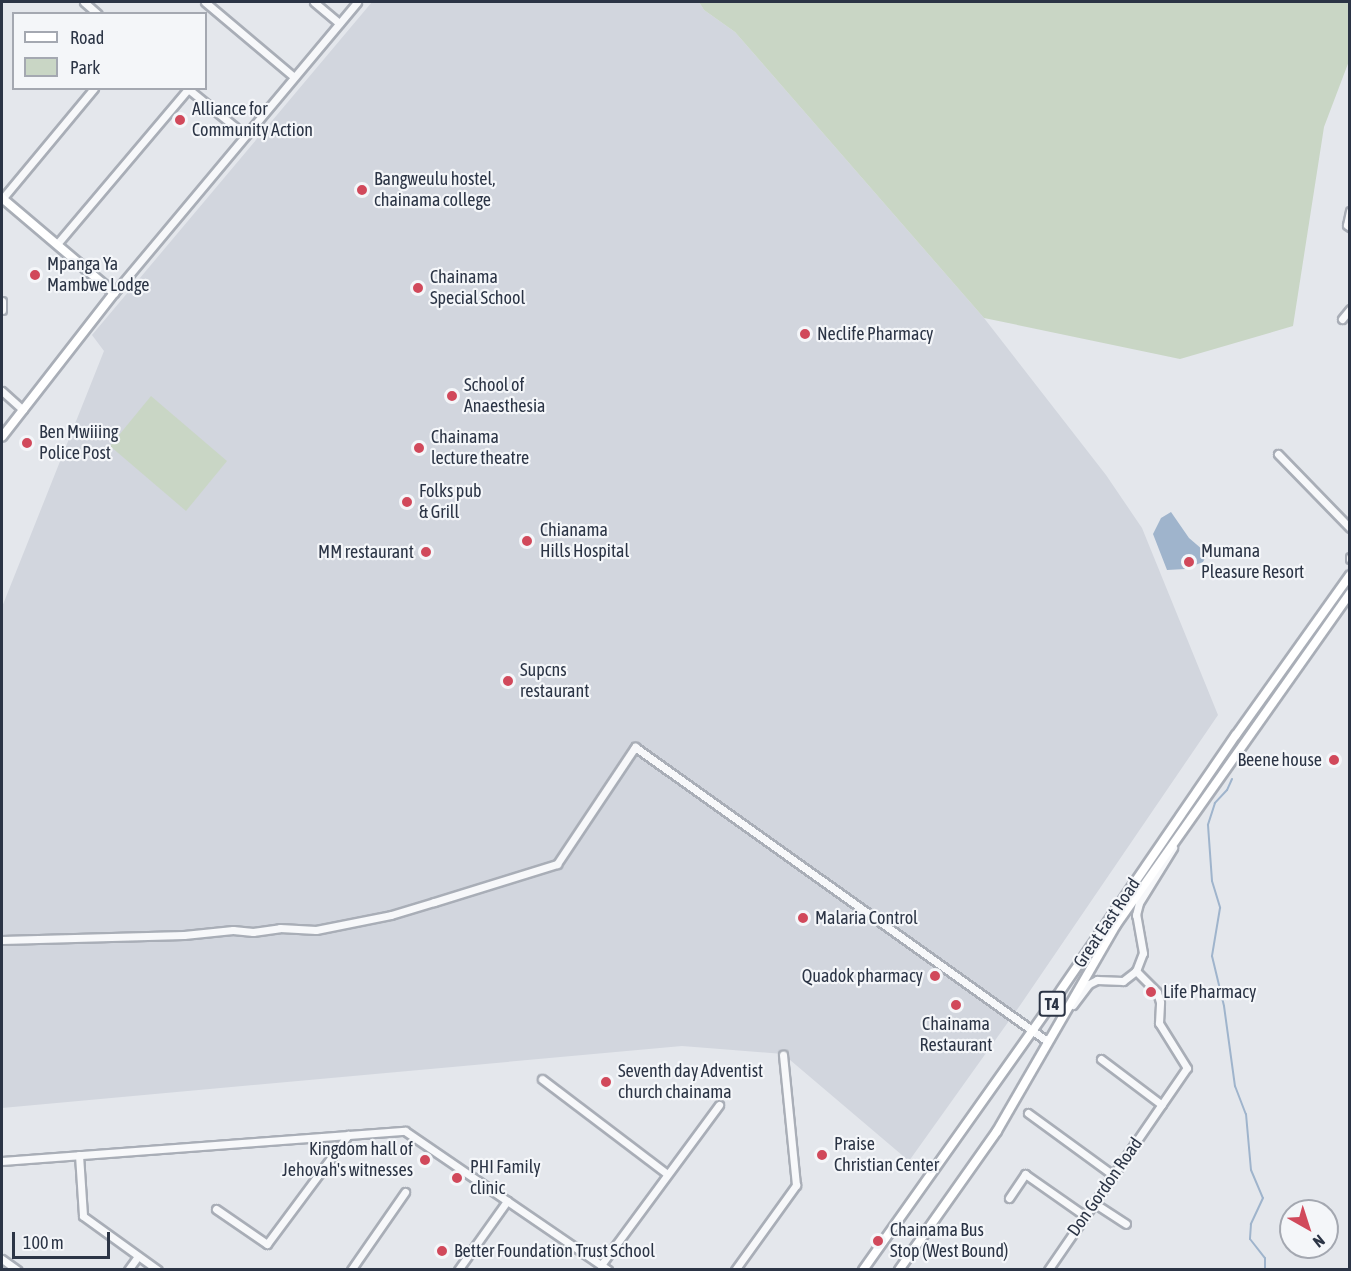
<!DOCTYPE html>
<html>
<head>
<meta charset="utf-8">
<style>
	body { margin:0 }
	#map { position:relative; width:1351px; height:1271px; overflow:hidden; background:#e4e7ec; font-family:"Asap Condensed",sans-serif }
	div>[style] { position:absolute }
	.built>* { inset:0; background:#d2d6de }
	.green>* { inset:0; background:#c9d6c5 }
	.water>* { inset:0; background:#9fb4cc }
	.stream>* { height:2px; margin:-1px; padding:0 1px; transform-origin:1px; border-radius:1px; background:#9fb4cc }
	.roads { filter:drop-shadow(2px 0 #a9aeb7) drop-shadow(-2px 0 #a9aeb7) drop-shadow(0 2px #a9aeb7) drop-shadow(0 -2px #a9aeb7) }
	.minor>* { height:7px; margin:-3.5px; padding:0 3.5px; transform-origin:3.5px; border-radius:3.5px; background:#f7f8fa }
	.major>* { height:8px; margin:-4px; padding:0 4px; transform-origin:4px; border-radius:4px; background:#fff }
	.dots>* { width:16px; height:16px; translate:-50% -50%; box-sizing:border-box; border:3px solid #f4f6f9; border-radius:50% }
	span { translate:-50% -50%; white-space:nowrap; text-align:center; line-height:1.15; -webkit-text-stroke:4.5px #f4f6f9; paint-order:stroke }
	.shield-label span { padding:2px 4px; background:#f4f6f9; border:2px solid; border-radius:4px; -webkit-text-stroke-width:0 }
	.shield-label { font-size:16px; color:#2b3445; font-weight:700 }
	.poi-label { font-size:18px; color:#2b3445 }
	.left { translate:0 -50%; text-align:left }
	.right { translate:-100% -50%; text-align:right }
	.street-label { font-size:18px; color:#2b3445 }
	.frame { position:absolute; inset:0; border:3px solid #2b3445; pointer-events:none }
	.legend { position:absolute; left:12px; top:12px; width:195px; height:78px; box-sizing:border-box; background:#f4f6f9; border:2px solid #a4a8b1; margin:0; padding:8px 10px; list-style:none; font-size:18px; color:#2b3445 }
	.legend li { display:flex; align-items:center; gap:12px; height:30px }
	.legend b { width:30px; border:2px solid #a4a8b1 }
	.north { position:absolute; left:1279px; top:1199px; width:60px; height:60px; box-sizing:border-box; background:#f4f6f9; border:2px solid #a4a8b1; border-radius:50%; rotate:141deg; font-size:16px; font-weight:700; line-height:24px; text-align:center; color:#2b3445 }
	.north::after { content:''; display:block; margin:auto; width:21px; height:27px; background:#d1495b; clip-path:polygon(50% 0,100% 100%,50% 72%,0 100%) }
	.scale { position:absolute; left:12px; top:1232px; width:98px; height:27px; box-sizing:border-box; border:3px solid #2b3445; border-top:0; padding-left:8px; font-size:18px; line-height:21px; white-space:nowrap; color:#2b3445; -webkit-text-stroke:4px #f4f6f9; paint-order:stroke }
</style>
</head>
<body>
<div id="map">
	<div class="built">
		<div style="clip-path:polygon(372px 2px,699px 2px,704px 10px,735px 32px,984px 318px,1106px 475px,1142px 528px,1218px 715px,1021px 1004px,909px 1161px,783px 1054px,682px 1046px,2px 1108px,2px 607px,104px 351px,92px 335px)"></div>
	</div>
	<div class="green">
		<div style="clip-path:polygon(699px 2px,1349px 2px,1349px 61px,1324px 127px,1293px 326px,1180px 359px,984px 318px,735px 32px,704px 10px)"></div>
		<div style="clip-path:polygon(151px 396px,227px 461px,186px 511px,110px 446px)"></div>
	</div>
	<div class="water">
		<div style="clip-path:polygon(1171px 512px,1189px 538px,1203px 550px,1205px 558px,1203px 562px,1185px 569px,1167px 570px,1153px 534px,1161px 518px)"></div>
	</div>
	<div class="stream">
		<div style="left:1232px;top:779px;width:12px;rotate:114deg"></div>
		<div style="left:1227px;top:790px;width:18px;rotate:133deg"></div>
		<div style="left:1215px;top:803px;width:23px;rotate:108deg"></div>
		<div style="left:1208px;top:825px;width:56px;rotate:85.9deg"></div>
		<div style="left:1212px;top:881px;width:28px;rotate:73deg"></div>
		<div style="left:1220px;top:908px;width:49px;rotate:99.5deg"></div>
		<div style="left:1212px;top:956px;width:51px;rotate:76.5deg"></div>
		<div style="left:1224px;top:1006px;width:81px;rotate:82.2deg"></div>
		<div style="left:1235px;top:1086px;width:30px;rotate:69deg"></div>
		<div style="left:1246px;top:1114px;width:56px;rotate:84.9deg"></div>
		<div style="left:1251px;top:1170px;width:30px;rotate:67deg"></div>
		<div style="left:1263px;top:1198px;width:29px;rotate:115deg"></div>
		<div style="left:1251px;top:1224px;width:15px;rotate:94deg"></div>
		<div style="left:1250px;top:1239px;width:24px;rotate:52deg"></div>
		<div style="left:1265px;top:1258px;width:12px;rotate:90deg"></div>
	</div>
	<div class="roads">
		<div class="minor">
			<div style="left:84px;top:2px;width:18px;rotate:41deg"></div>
			<div style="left:205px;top:2px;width:115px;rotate:40.1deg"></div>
			<div style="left:314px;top:2px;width:33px;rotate:40deg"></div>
			<div style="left:187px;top:88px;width:75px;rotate:39deg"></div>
			<div style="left:2px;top:199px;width:144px;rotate:-50.3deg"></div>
			<div style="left:1350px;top:211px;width:14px;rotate:102deg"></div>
			<div style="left:1347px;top:225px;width:4px;rotate:34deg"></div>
			<div style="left:57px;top:244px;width:203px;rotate:-49.8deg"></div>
			<div style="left:114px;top:293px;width:379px;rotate:-50.1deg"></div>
			<div style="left:2px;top:301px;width:9px;rotate:90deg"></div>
			<div style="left:1342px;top:319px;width:13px;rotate:-51deg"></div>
			<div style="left:2px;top:391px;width:28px;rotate:42deg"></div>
			<div style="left:1278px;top:454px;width:103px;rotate:45.8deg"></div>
			<div style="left:1350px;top:557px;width:2px;rotate:90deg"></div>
			<div style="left:2px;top:940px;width:182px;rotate:-1.6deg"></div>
			<div style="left:184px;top:935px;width:49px;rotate:-5.8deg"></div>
			<div style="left:233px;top:930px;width:20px;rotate:6deg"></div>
			<div style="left:253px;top:932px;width:27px;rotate:-8deg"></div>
			<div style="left:280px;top:928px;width:36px;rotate:3deg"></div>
			<div style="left:316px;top:930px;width:76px;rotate:-11.3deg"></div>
			<div style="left:391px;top:915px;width:45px;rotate:-16.8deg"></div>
			<div style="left:434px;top:902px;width:129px;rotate:-17.2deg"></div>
			<div style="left:557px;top:864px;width:141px;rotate:-56.3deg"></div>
			<div style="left:635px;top:747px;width:506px;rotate:35.51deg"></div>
			<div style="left:1073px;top:1005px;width:26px;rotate:-53deg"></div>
			<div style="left:1089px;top:984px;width:9px;rotate:-27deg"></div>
			<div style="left:1097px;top:980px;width:26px;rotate:2deg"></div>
			<div style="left:1123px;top:981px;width:16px;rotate:-38deg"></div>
			<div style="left:1136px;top:971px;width:19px;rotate:-69deg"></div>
			<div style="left:1143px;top:953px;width:39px;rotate:-100deg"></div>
			<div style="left:1136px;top:915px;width:12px;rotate:-76deg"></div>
			<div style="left:1139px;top:903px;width:65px;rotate:-58.3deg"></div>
			<div style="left:1101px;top:1059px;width:76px;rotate:37deg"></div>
			<div style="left:542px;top:1079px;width:157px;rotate:37.2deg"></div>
			<div style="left:1028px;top:1113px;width:105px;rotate:36.1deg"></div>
			<div style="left:79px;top:1155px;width:61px;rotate:86.2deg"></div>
			<div style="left:83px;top:1216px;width:92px;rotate:35.8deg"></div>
			<div style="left:2px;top:1161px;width:404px;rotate:-4.3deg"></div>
			<div style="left:405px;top:1131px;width:246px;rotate:34.4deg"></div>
			<div style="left:1009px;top:1198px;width:29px;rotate:-56deg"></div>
			<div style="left:1025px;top:1174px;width:73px;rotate:35deg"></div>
			<div style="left:1094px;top:1203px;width:38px;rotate:33deg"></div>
			<div style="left:216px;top:1209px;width:62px;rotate:34.5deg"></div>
			<div style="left:267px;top:1244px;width:136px;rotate:-53.4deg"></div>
			<div style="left:2px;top:1259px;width:19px;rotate:36deg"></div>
			<div style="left:601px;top:1265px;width:199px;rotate:-53.6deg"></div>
			<div style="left:128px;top:1270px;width:17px;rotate:-54deg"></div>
			<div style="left:351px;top:1270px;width:95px;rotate:-55.3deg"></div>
			<div style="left:458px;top:1270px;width:85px;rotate:-54.6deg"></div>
			<div style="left:735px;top:1270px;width:105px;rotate:-54.3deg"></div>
			<div style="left:796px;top:1185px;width:131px;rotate:-95.7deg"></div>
			<div style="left:1048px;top:1270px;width:245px;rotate:-55.5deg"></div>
			<div style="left:1187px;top:1068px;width:53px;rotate:-121.9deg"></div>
			<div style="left:1159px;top:1023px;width:21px;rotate:-87deg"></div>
			<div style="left:1160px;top:1002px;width:10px;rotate:-107deg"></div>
			<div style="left:1157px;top:992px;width:30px;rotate:-135deg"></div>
		</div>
		<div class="major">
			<div style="left:2px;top:198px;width:147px;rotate:40.3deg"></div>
			<div style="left:114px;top:293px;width:182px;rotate:127.9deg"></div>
			<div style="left:863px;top:1270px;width:336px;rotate:-54.7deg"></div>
			<div style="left:1057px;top:996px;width:316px;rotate:-55.6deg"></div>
			<div style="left:1236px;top:735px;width:196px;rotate:-54.5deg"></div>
			<div style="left:899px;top:1270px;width:170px;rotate:-54.8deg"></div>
			<div style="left:997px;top:1131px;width:238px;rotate:-60deg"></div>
			<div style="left:1116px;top:925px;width:406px;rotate:-54.8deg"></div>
		</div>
	</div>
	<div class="dots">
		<div style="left:180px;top:120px;background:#d1495b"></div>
		<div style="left:362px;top:190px;background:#d1495b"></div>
		<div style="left:35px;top:275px;background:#d1495b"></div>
		<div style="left:418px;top:288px;background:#d1495b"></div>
		<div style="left:805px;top:334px;background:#d1495b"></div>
		<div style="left:452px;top:396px;background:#d1495b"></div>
		<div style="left:27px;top:443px;background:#d1495b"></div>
		<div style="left:419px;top:448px;background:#d1495b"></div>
		<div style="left:407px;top:502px;background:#d1495b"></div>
		<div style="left:527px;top:541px;background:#d1495b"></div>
		<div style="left:426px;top:552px;background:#d1495b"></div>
		<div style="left:1189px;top:562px;background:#d1495b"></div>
		<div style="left:508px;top:681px;background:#d1495b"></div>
		<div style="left:1334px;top:760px;background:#d1495b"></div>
		<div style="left:803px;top:918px;background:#d1495b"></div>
		<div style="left:935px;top:976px;background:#d1495b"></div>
		<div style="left:1151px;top:992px;background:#d1495b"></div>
		<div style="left:956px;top:1005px;background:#d1495b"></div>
		<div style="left:606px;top:1082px;background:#d1495b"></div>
		<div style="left:822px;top:1155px;background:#d1495b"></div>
		<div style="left:425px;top:1160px;background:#d1495b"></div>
		<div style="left:457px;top:1178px;background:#d1495b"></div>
		<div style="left:878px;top:1241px;background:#d1495b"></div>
		<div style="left:442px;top:1251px;background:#d1495b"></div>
	</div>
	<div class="shield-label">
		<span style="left:1052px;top:1004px">T4</span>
	</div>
	<div class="poi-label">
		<span class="left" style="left:192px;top:120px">Alliance for<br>Community Action</span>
		<span class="left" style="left:374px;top:190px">Bangweulu hostel,<br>chainama college</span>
		<span class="left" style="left:47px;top:275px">Mpanga Ya<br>Mambwe Lodge</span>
		<span class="left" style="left:430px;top:288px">Chainama<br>Special School</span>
		<span class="left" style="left:817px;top:334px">Neclife Pharmacy</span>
		<span class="left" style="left:464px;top:396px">School of<br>Anaesthesia</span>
		<span class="left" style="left:39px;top:443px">Ben Mwiiing<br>Police Post</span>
		<span class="left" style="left:431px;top:448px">Chainama<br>lecture theatre</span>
		<span class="left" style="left:419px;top:502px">Folks pub<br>&amp; Grill</span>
		<span class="left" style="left:540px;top:541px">Chianama<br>Hills Hospital</span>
		<span class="right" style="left:414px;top:552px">MM restaurant</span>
		<span class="left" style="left:1201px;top:562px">Mumana<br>Pleasure Resort</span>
		<span class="left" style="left:520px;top:681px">Supcns<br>restaurant</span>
		<span class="right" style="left:1322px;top:760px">Beene house</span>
		<span class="left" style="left:815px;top:918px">Malaria Control</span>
		<span class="right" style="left:923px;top:976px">Quadok pharmacy</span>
		<span class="left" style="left:1163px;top:992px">Life Pharmacy</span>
		<span style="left:956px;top:1035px">Chainama<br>Restaurant</span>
		<span class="left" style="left:618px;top:1082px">Seventh day Adventist<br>church chainama</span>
		<span class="left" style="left:834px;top:1155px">Praise<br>Christian Center</span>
		<span class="right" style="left:413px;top:1160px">Kingdom hall of<br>Jehovah's witnesses</span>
		<span class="left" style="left:470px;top:1178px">PHI Family<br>clinic</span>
		<span class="left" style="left:890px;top:1241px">Chainama Bus<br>Stop (West Bound)</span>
		<span class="left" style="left:454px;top:1251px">Better Foundation Trust School</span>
	</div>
	<div class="street-label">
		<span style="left:1107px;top:923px;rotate:-56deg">Great East Road</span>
		<span style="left:1105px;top:1187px;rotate:-55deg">Don Gordon Road</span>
	</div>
	<div class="frame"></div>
	<ul class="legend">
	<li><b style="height:8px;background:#fff"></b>Road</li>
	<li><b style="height:16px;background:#c9d6c5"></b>Park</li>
	</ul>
	<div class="north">N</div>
	<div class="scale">100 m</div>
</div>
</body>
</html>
